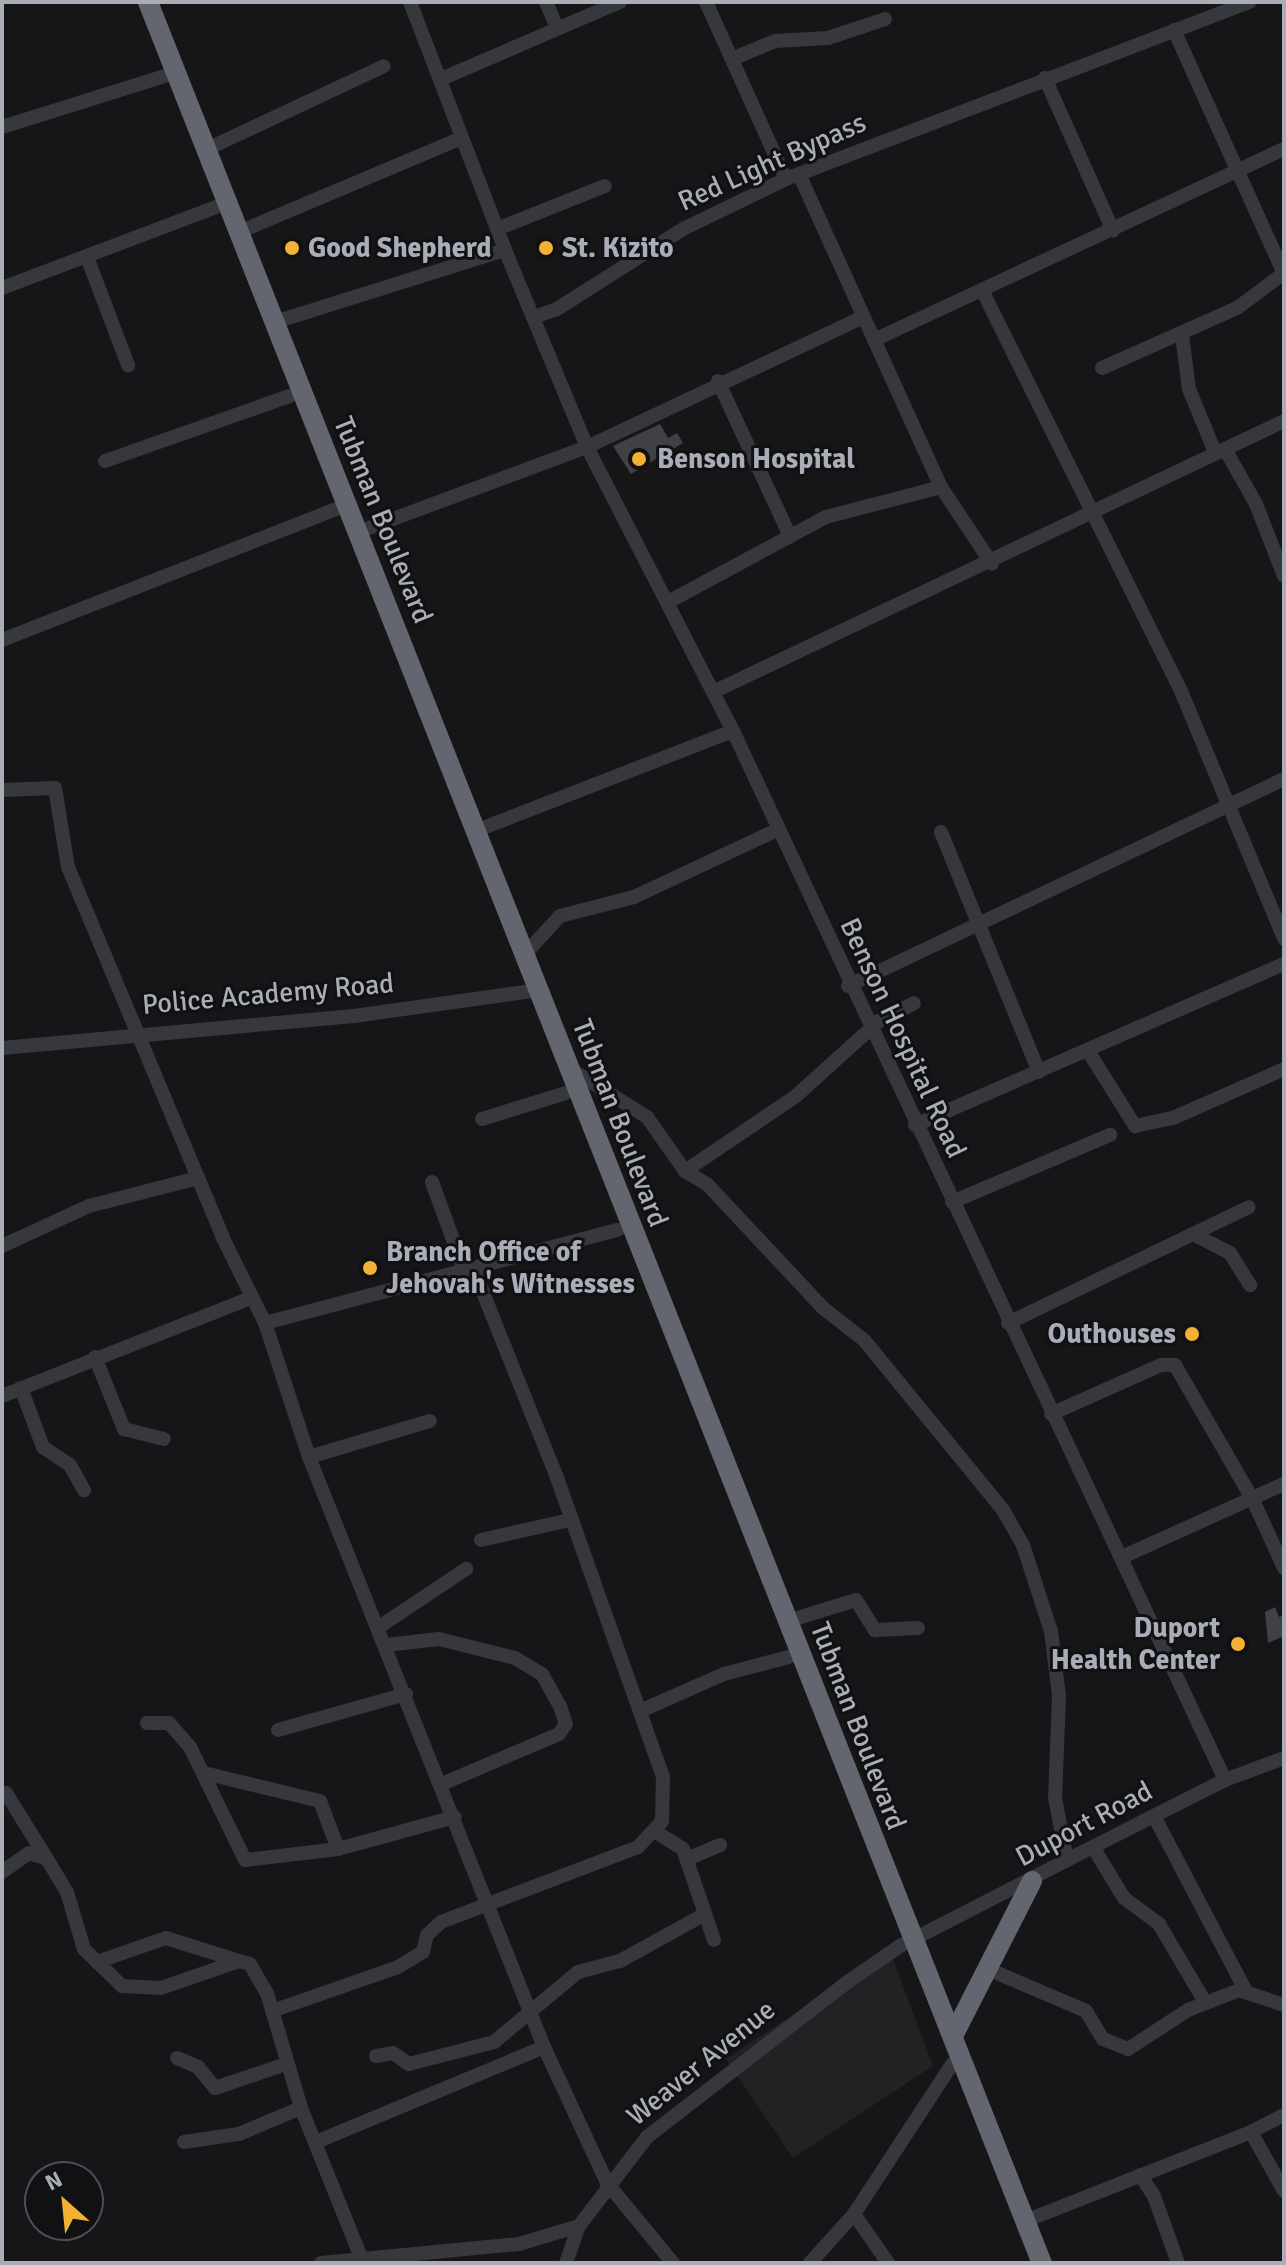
<!DOCTYPE html>
<html>
<head>
<meta charset="utf-8">
<style>
	body { margin:0 }
	#map { position:relative; width:1286px; height:2265px; overflow:hidden; background:#161618; font-family:Signika,sans-serif }
	div>[style] { position:absolute }
	.built>* { inset:0; background:#222225 }
	.building>* { inset:0; background:#404145 }
	.minor>* { height:14px; margin:-7px; padding:0 7px; transform-origin:7px; border-radius:7px; background:#37383d }
	.highway>* { height:20px; margin:-10px; padding:0 10px; transform-origin:10px; border-radius:10px; background:#63666e }
	.dots>* { width:22px; height:22px; translate:-50% -50%; box-sizing:border-box; border:4px solid #111113; border-radius:50% }
	span { translate:-50% -50%; white-space:nowrap; text-align:center; line-height:1.15; -webkit-text-stroke:6px #111113; paint-order:stroke }
	.street-label { font-size:28px; color:#a8adb8 }
	.poi-label { font-size:28px; color:#a8adb8; font-weight:700 }
	.left { translate:0 -50%; text-align:left }
	.right { translate:-100% -50%; text-align:right }
	.frame { position:absolute; inset:0; border:4px solid #a8adb8; pointer-events:none }
	.north { position:absolute; left:24px; top:2161px; width:80px; height:80px; box-sizing:border-box; background:#111113; border:2px solid #4d4f55; border-radius:50%; rotate:333deg; font-size:22px; font-weight:700; line-height:32px; text-align:center; color:#a8adb8 }
	.north::after { content:''; display:block; margin:auto; width:28px; height:36px; background:#f2b134; clip-path:polygon(50% 0,100% 100%,50% 72%,0 100%) }
</style>
</head>
<body>
<div id="map">
	<div class="built">
		<div style="clip-path:polygon(890px 1951px,933px 2066px,793px 2158px,726px 2059px)"></div>
	</div>
	<div class="building">
		<div style="clip-path:polygon(660px 424px,668px 438px,677px 433px,683px 443px,631px 474px,613px 446px)"></div>
		<div style="clip-path:polygon(1275px 1607px,1279px 1617px,1284px 1615px,1284px 1636px,1268px 1643px,1265px 1612px)"></div>
	</div>
	<div class="minor">
		<div style="left:410px;top:2px;width:266px;rotate:69deg"></div>
		<div style="left:546px;top:2px;width:28px;rotate:67deg"></div>
		<div style="left:706px;top:2px;width:194px;rotate:65.7deg"></div>
		<div style="left:1174px;top:30px;width:268px;rotate:65.7deg"></div>
		<div style="left:734px;top:58px;width:44px;rotate:-22.5deg"></div>
		<div style="left:775px;top:41px;width:53px;rotate:-3.2deg"></div>
		<div style="left:828px;top:38px;width:60px;rotate:-18.4deg"></div>
		<div style="left:1045px;top:78px;width:167px;rotate:66deg"></div>
		<div style="left:441px;top:79px;width:195px;rotate:-23.3deg"></div>
		<div style="left:2px;top:127px;width:171px;rotate:-17.4deg"></div>
		<div style="left:207px;top:149px;width:195px;rotate:-25.1deg"></div>
		<div style="left:799px;top:174px;width:344px;rotate:65.6deg"></div>
		<div style="left:941px;top:487px;width:92px;rotate:56.5deg"></div>
		<div style="left:497px;top:229px;width:116px;rotate:-21.7deg"></div>
		<div style="left:239px;top:232px;width:242px;rotate:-22.9deg"></div>
		<div style="left:87px;top:257px;width:116px;rotate:69.2deg"></div>
		<div style="left:2px;top:288px;width:229px;rotate:-20.7deg"></div>
		<div style="left:983px;top:292px;width:445px;rotate:63.6deg"></div>
		<div style="left:1181px;top:691px;width:269px;rotate:67.4deg"></div>
		<div style="left:534px;top:317px;width:24px;rotate:-19deg"></div>
		<div style="left:557px;top:309px;width:149px;rotate:-32.4deg"></div>
		<div style="left:683px;top:229px;width:114px;rotate:-25.9deg"></div>
		<div style="left:786px;top:179px;width:496px;rotate:-20.9deg"></div>
		<div style="left:275px;top:322px;width:241px;rotate:-17.4deg"></div>
		<div style="left:505px;top:250px;width:213px;rotate:67.4deg"></div>
		<div style="left:587px;top:447px;width:319px;rotate:62.8deg"></div>
		<div style="left:733px;top:731px;width:1159px;rotate:64.87deg"></div>
		<div style="left:1182px;top:335px;width:54px;rotate:82.6deg"></div>
		<div style="left:1189px;top:389px;width:68px;rotate:67.6deg"></div>
		<div style="left:874px;top:340px;width:452px;rotate:-25deg"></div>
		<div style="left:1102px;top:368px;width:148px;rotate:-24deg"></div>
		<div style="left:1237px;top:308px;width:59px;rotate:-36.7deg"></div>
		<div style="left:718px;top:381px;width:169px;rotate:65.1deg"></div>
		<div style="left:1225px;top:449px;width:63px;rotate:60.6deg"></div>
		<div style="left:1256px;top:504px;width:77px;rotate:68.7deg"></div>
		<div style="left:105px;top:461px;width:196px;rotate:-19.4deg"></div>
		<div style="left:358px;top:532px;width:244px;rotate:-20.4deg"></div>
		<div style="left:587px;top:447px;width:305px;rotate:-25.2deg"></div>
		<div style="left:668px;top:602px;width:179px;rotate:-28.3deg"></div>
		<div style="left:826px;top:517px;width:119px;rotate:-14.6deg"></div>
		<div style="left:2px;top:640px;width:359px;rotate:-21.4deg"></div>
		<div style="left:713px;top:692px;width:632px;rotate:-25.39deg"></div>
		<div style="left:2px;top:790px;width:53px;rotate:-2.2deg"></div>
		<div style="left:55px;top:788px;width:80px;rotate:80.7deg"></div>
		<div style="left:68px;top:867px;width:400px;rotate:67.3deg"></div>
		<div style="left:222px;top:1236px;width:97px;rotate:63.7deg"></div>
		<div style="left:265px;top:1323px;width:141px;rotate:71.8deg"></div>
		<div style="left:309px;top:1457px;width:635px;rotate:68.28deg"></div>
		<div style="left:544px;top:2047px;width:150px;rotate:65.1deg"></div>
		<div style="left:607px;top:2183px;width:104px;rotate:50.5deg"></div>
		<div style="left:475px;top:831px;width:277px;rotate:-21.2deg"></div>
		<div style="left:941px;top:832px;width:259px;rotate:67.8deg"></div>
		<div style="left:524px;top:955px;width:53px;rotate:-47.3deg"></div>
		<div style="left:560px;top:916px;width:76px;rotate:-14.4deg"></div>
		<div style="left:634px;top:897px;width:158px;rotate:-25.1deg"></div>
		<div style="left:848px;top:986px;width:483px;rotate:-25.4deg"></div>
		<div style="left:2px;top:1048px;width:353px;rotate:-5.2deg"></div>
		<div style="left:354px;top:1016px;width:187px;rotate:-8deg"></div>
		<div style="left:1088px;top:1051px;width:89px;rotate:57.9deg"></div>
		<div style="left:1135px;top:1126px;width:39px;rotate:-12deg"></div>
		<div style="left:1173px;top:1118px;width:121px;rotate:-23.8deg"></div>
		<div style="left:570px;top:1069px;width:91px;rotate:31.9deg"></div>
		<div style="left:647px;top:1117px;width:66px;rotate:54.9deg"></div>
		<div style="left:685px;top:1171px;width:26px;rotate:31deg"></div>
		<div style="left:707px;top:1184px;width:170px;rotate:46.9deg"></div>
		<div style="left:823px;top:1308px;width:52px;rotate:38deg"></div>
		<div style="left:864px;top:1340px;width:220px;rotate:50.7deg"></div>
		<div style="left:1003px;top:1510px;width:40px;rotate:60.3deg"></div>
		<div style="left:1023px;top:1545px;width:90px;rotate:72deg"></div>
		<div style="left:1051px;top:1631px;width:65px;rotate:83deg"></div>
		<div style="left:1059px;top:1696px;width:102px;rotate:92.2deg"></div>
		<div style="left:1055px;top:1798px;width:63px;rotate:79deg"></div>
		<div style="left:482px;top:1119px;width:88px;rotate:-17.2deg"></div>
		<div style="left:915px;top:1125px;width:403px;rotate:-23.6deg"></div>
		<div style="left:685px;top:1171px;width:134px;rotate:-34deg"></div>
		<div style="left:796px;top:1096px;width:112px;rotate:-42.1deg"></div>
		<div style="left:879px;top:1021px;width:39px;rotate:-27deg"></div>
		<div style="left:432px;top:1182px;width:94px;rotate:70deg"></div>
		<div style="left:952px;top:1202px;width:172px;rotate:-23deg"></div>
		<div style="left:1193px;top:1234px;width:42px;rotate:27.2deg"></div>
		<div style="left:1230px;top:1253px;width:38px;rotate:58deg"></div>
		<div style="left:2px;top:1246px;width:96px;rotate:-24.7deg"></div>
		<div style="left:89px;top:1206px;width:113px;rotate:-14.4deg"></div>
		<div style="left:265px;top:1323px;width:365px;rotate:-14.8deg"></div>
		<div style="left:1008px;top:1323px;width:267px;rotate:-25.7deg"></div>
		<div style="left:95px;top:1357px;width:78px;rotate:68.1deg"></div>
		<div style="left:124px;top:1429px;width:41px;rotate:14deg"></div>
		<div style="left:21px;top:1388px;width:63px;rotate:69.6deg"></div>
		<div style="left:43px;top:1447px;width:32px;rotate:34deg"></div>
		<div style="left:70px;top:1465px;width:29px;rotate:61deg"></div>
		<div style="left:2px;top:1396px;width:268px;rotate:-21.5deg"></div>
		<div style="left:1051px;top:1414px;width:120px;rotate:-24deg"></div>
		<div style="left:1161px;top:1365px;width:14px"></div>
		<div style="left:1175px;top:1365px;width:156px;rotate:60deg"></div>
		<div style="left:1253px;top:1500px;width:75px;rotate:65.5deg"></div>
		<div style="left:309px;top:1457px;width:126px;rotate:-16.6deg"></div>
		<div style="left:481px;top:1540px;width:91px;rotate:-12.7deg"></div>
		<div style="left:1122px;top:1557px;width:178px;rotate:-24.3deg"></div>
		<div style="left:788px;top:1621px;width:71px;rotate:-17.2deg"></div>
		<div style="left:856px;top:1600px;width:36px;rotate:58deg"></div>
		<div style="left:875px;top:1630px;width:43px;rotate:-2.7deg"></div>
		<div style="left:379px;top:1627px;width:105px;rotate:-33.7deg"></div>
		<div style="left:386px;top:1645px;width:53px;rotate:-6.5deg"></div>
		<div style="left:439px;top:1639px;width:78px;rotate:14deg"></div>
		<div style="left:515px;top:1658px;width:31px;rotate:31deg"></div>
		<div style="left:542px;top:1674px;width:37px;rotate:61deg"></div>
		<div style="left:560px;top:1706px;width:19px;rotate:72deg"></div>
		<div style="left:566px;top:1724px;width:12px;rotate:125deg"></div>
		<div style="left:559px;top:1734px;width:127px;rotate:156.9deg"></div>
		<div style="left:640px;top:1711px;width:92px;rotate:-23.8deg"></div>
		<div style="left:724px;top:1674px;width:67px;rotate:-14.7deg"></div>
		<div style="left:147px;top:1723px;width:22px"></div>
		<div style="left:169px;top:1723px;width:32px;rotate:49deg"></div>
		<div style="left:190px;top:1747px;width:126px;rotate:64deg"></div>
		<div style="left:245px;top:1860px;width:94px;rotate:-6.7deg"></div>
		<div style="left:338px;top:1849px;width:121px;rotate:-15.3deg"></div>
		<div style="left:278px;top:1730px;width:133px;rotate:-15.7deg"></div>
		<div style="left:204px;top:1773px;width:119px;rotate:13.6deg"></div>
		<div style="left:320px;top:1801px;width:51px;rotate:69.4deg"></div>
		<div style="left:6px;top:1793px;width:78px;rotate:58.2deg"></div>
		<div style="left:1154px;top:1816px;width:195px;rotate:62.3deg"></div>
		<div style="left:656px;top:1832px;width:32px;rotate:32deg"></div>
		<div style="left:683px;top:1849px;width:96px;rotate:71.2deg"></div>
		<div style="left:1093px;top:1847px;width:60px;rotate:58.7deg"></div>
		<div style="left:1124px;top:1898px;width:44px;rotate:36.6deg"></div>
		<div style="left:1159px;top:1924px;width:91px;rotate:59.5deg"></div>
		<div style="left:687px;top:1859px;width:36px;rotate:-23deg"></div>
		<div style="left:2px;top:1872px;width:33px;rotate:-35deg"></div>
		<div style="left:29px;top:1853px;width:19px;rotate:18deg"></div>
		<div style="left:47px;top:1859px;width:39px;rotate:59deg"></div>
		<div style="left:67px;top:1892px;width:59px;rotate:73.4deg"></div>
		<div style="left:84px;top:1949px;width:53px;rotate:44.2deg"></div>
		<div style="left:122px;top:1986px;width:39px;rotate:3deg"></div>
		<div style="left:161px;top:1988px;width:83px;rotate:-19.1deg"></div>
		<div style="left:239px;top:1961px;width:11px;rotate:15deg"></div>
		<div style="left:250px;top:1964px;width:34px;rotate:60deg"></div>
		<div style="left:267px;top:1993px;width:120px;rotate:73.5deg"></div>
		<div style="left:301px;top:2108px;width:158px;rotate:68.1deg"></div>
		<div style="left:97px;top:1962px;width:73px;rotate:-19.2deg"></div>
		<div style="left:166px;top:1938px;width:77px;rotate:17.5deg"></div>
		<div style="left:990px;top:1970px;width:104px;rotate:23.1deg"></div>
		<div style="left:1086px;top:2011px;width:33px;rotate:59deg"></div>
		<div style="left:1103px;top:2039px;width:27px;rotate:22deg"></div>
		<div style="left:1128px;top:2049px;width:72px;rotate:-33deg"></div>
		<div style="left:1188px;top:2010px;width:55px;rotate:-21.4deg"></div>
		<div style="left:1239px;top:1990px;width:47px;rotate:18.4deg"></div>
		<div style="left:272px;top:2011px;width:133px;rotate:-19.2deg"></div>
		<div style="left:398px;top:1967px;width:29px;rotate:-31deg"></div>
		<div style="left:423px;top:1952px;width:17px;rotate:-77deg"></div>
		<div style="left:427px;top:1935px;width:19px;rotate:-43deg"></div>
		<div style="left:441px;top:1922px;width:211px;rotate:-20.8deg"></div>
		<div style="left:638px;top:1847px;width:35px;rotate:-47deg"></div>
		<div style="left:662px;top:1821px;width:44px;rotate:-88.7deg"></div>
		<div style="left:663px;top:1777px;width:315px;rotate:-109.5deg"></div>
		<div style="left:558px;top:1480px;width:229px;rotate:-111.8deg"></div>
		<div style="left:376px;top:2056px;width:17px;rotate:-10deg"></div>
		<div style="left:393px;top:2053px;width:19px;rotate:35deg"></div>
		<div style="left:409px;top:2064px;width:88px;rotate:-14.5deg"></div>
		<div style="left:494px;top:2042px;width:109px;rotate:-39.8deg"></div>
		<div style="left:578px;top:1972px;width:43px;rotate:-14.7deg"></div>
		<div style="left:620px;top:1961px;width:97px;rotate:-28.9deg"></div>
		<div style="left:177px;top:2058px;width:23px;rotate:23deg"></div>
		<div style="left:198px;top:2067px;width:27px;rotate:51deg"></div>
		<div style="left:215px;top:2088px;width:75px;rotate:-18.7deg"></div>
		<div style="left:1284px;top:2115px;width:37px;rotate:153deg"></div>
		<div style="left:1251px;top:2132px;width:68px;rotate:60.8deg"></div>
		<div style="left:184px;top:2142px;width:56px;rotate:-8.3deg"></div>
		<div style="left:239px;top:2134px;width:67px;rotate:-22.8deg"></div>
		<div style="left:316px;top:2142px;width:247px;rotate:-22.6deg"></div>
		<div style="left:1140px;top:2175px;width:25px;rotate:56deg"></div>
		<div style="left:1154px;top:2196px;width:71px;rotate:70.3deg"></div>
		<div style="left:854px;top:2214px;width:60px;rotate:55.2deg"></div>
		<div style="left:1025px;top:2221px;width:243px;rotate:-21.5deg"></div>
		<div style="left:321px;top:2263px;width:199px;rotate:-5.5deg"></div>
		<div style="left:519px;top:2244px;width:63px;rotate:-16.7deg"></div>
		<div style="left:566px;top:2263px;width:39px;rotate:-71deg"></div>
		<div style="left:579px;top:2226px;width:112px;rotate:-52.6deg"></div>
		<div style="left:647px;top:2137px;width:255px;rotate:-37.7deg"></div>
		<div style="left:849px;top:1981px;width:62px;rotate:-34.5deg"></div>
		<div style="left:900px;top:1946px;width:188px;rotate:-27.2deg"></div>
		<div style="left:1067px;top:1860px;width:177px;rotate:-26.9deg"></div>
		<div style="left:1225px;top:1780px;width:63px;rotate:-20.4deg"></div>
		<div style="left:810px;top:2263px;width:66px;rotate:-48.1deg"></div>
		<div style="left:854px;top:2214px;width:179px;rotate:-56.8deg"></div>
	</div>
	<div class="highway">
		<div style="left:148px;top:2px;width:2431px;rotate:68.43deg"></div>
		<div style="left:953px;top:2036px;width:174px;rotate:-63deg"></div>
	</div>
	<div class="dots">
		<div style="left:292px;top:248px;background:#f2b134"></div>
		<div style="left:546px;top:248px;background:#f2b134"></div>
		<div style="left:639px;top:459px;background:#f2b134"></div>
		<div style="left:370px;top:1268px;background:#f2b134"></div>
		<div style="left:1192px;top:1334px;background:#f2b134"></div>
		<div style="left:1238px;top:1644px;background:#f2b134"></div>
	</div>
	<div class="street-label">
		<span style="left:772px;top:162px;rotate:-24deg">Red Light Bypass</span>
		<span style="left:383px;top:520px;rotate:68deg">Tubman Boulevard</span>
		<span style="left:268px;top:994px;rotate:-5deg">Police Academy Road</span>
		<span style="left:903px;top:1038px;rotate:65deg">Benson Hospital Road</span>
		<span style="left:620px;top:1123px;rotate:69deg">Tubman Boulevard</span>
		<span style="left:858px;top:1726px;rotate:69deg">Tubman Boulevard</span>
		<span style="left:1084px;top:1824px;rotate:-28deg">Duport Road</span>
		<span style="left:701px;top:2063px;rotate:-39deg">Weaver Avenue</span>
	</div>
	<div class="poi-label">
		<span class="left" style="left:308px;top:248px">Good Shepherd</span>
		<span class="left" style="left:562px;top:248px">St. Kizito</span>
		<span class="left" style="left:657px;top:459px">Benson Hospital</span>
		<span class="left" style="left:386px;top:1268px">Branch Office of<br>Jehovah's Witnesses</span>
		<span class="right" style="left:1176px;top:1334px">Outhouses</span>
		<span class="right" style="left:1220px;top:1644px">Duport<br>Health Center</span>
	</div>
	<div class="frame"></div>
	<div class="north">N</div>
</div>
</body>
</html>
